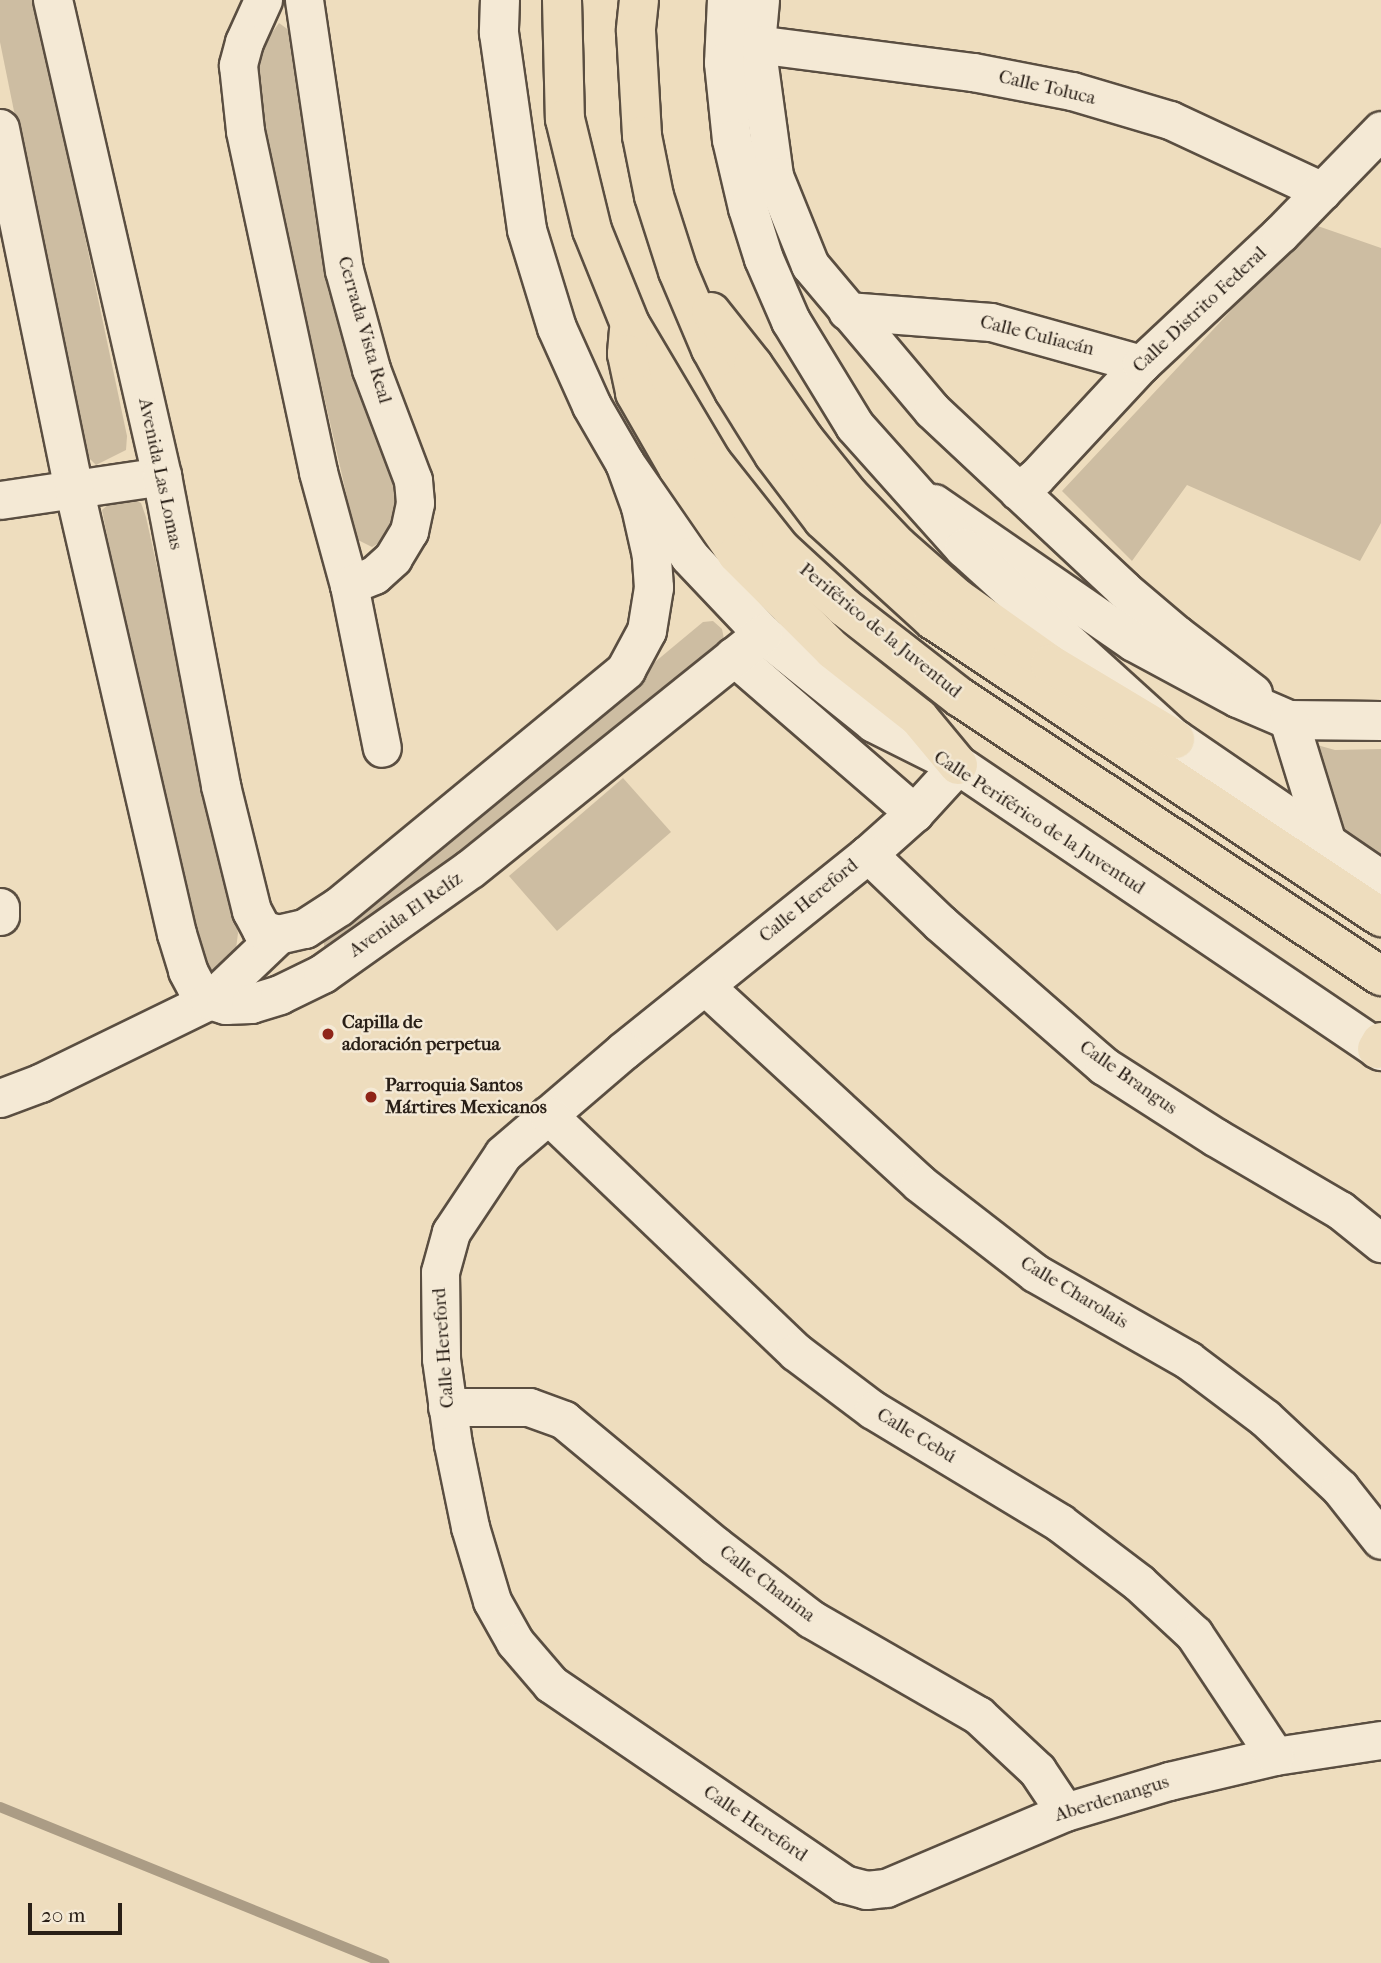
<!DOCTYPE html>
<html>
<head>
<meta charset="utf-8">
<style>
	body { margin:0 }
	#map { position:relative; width:1381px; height:1963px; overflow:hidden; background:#eeddbe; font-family:"IM FELL French Canon",serif }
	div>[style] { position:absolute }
	.green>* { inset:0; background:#cdbda2 }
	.stream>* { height:10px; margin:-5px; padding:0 5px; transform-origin:5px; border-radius:5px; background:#ab9c85 }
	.roads { filter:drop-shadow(2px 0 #5a4e41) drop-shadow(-2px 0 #5a4e41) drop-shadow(0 2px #5a4e41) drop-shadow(0 -2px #5a4e41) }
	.minor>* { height:37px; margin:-18.5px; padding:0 18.5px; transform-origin:18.5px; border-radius:18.5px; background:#f4e9d5 }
	.tertiary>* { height:38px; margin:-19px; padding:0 19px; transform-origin:19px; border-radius:19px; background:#f4e9d5 }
	.secondary>* { height:38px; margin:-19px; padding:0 19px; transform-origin:19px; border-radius:19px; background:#f4e9d5 }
	.primary>* { height:38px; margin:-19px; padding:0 19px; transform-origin:19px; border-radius:19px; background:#eeddbe }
	.trunk>* { height:38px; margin:-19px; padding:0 19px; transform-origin:19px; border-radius:19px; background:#eeddbe }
	.dots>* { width:19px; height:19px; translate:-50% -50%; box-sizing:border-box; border:4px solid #f4e9d5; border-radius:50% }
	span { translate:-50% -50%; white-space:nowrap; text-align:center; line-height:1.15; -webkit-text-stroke:5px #f4e9d5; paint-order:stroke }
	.street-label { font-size:19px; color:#291f17 }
	.poi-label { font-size:19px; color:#291f17; font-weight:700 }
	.left { translate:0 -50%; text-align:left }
	.scale { position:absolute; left:28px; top:1903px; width:94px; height:32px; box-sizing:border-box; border:4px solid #291f17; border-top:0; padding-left:9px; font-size:21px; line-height:24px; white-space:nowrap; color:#291f17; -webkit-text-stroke:5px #f4e9d5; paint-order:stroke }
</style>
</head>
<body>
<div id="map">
	<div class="green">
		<div style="clip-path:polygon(0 0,35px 0,127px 436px,126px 450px,96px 465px,83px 452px,0 42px)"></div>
		<div style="clip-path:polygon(279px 23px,290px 31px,328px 291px,399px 487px,401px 508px,389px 537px,372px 547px,358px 540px,352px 519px,251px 76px,259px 51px)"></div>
		<div style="clip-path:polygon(1312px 224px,1381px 248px,1381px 523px,1360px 561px,1187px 485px,1132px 561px,1062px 491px)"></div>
		<div style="clip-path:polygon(129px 497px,141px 503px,146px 517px,238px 933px,235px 957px,215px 970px,199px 967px,190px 953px,102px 510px,112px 501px)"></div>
		<div style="clip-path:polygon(713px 621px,722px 629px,724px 639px,348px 949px,325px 951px,323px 938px,703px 622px)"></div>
		<div style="clip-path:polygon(1299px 740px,1335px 750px,1381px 749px,1381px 863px,1339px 830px)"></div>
		<div style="clip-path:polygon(623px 778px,671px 832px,557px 931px,509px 876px)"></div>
	</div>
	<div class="stream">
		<div style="left:0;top:1807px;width:415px;rotate:22.1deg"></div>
	</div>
	<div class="roads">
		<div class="minor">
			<div style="left:263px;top:0;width:46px;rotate:114.3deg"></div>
			<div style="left:244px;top:42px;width:24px;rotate:105deg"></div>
			<div style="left:238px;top:65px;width:66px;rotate:83.9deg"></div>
			<div style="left:245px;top:131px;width:349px;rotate:77.9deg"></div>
			<div style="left:318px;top:472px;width:117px;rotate:74.7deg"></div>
			<div style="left:349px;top:585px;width:166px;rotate:78.6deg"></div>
			<div style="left:304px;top:0;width:273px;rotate:81.6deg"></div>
			<div style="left:344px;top:270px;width:103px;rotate:74.7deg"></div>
			<div style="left:371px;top:369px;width:119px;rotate:69.3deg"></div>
			<div style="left:413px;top:480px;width:23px;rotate:85deg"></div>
			<div style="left:415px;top:503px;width:29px;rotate:102deg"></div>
			<div style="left:409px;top:531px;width:31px;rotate:121deg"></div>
			<div style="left:393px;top:558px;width:25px;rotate:138deg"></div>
			<div style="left:374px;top:575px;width:27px;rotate:158deg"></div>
			<div style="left:760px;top:0;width:44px;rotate:95.2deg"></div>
			<div style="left:756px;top:44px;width:133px;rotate:82.2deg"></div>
			<div style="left:774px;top:176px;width:96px;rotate:68deg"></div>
			<div style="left:810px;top:265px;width:189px;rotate:49.9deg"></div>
			<div style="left:932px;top:410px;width:262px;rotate:43.1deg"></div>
			<div style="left:1123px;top:589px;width:70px;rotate:40.3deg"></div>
			<div style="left:1176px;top:634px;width:97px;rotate:37.5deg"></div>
			<div style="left:756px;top:44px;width:219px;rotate:7.4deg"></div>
			<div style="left:973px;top:72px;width:101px;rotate:10.9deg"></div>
			<div style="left:1072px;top:91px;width:102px;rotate:16.5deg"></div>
			<div style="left:1170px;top:120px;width:168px;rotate:25deg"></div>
			<div style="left:847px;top:311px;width:144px;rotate:4.4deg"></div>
			<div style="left:991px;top:322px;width:156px;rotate:15.6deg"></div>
			<div style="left:1018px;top:491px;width:23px;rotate:-38deg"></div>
			<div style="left:1036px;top:477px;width:154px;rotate:-47.1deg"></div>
			<div style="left:1141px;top:364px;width:190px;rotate:-43.1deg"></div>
			<div style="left:1280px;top:234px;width:145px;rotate:-45.8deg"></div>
			<div style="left:0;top:500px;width:164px;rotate:-8.4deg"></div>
			<div style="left:733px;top:656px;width:240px;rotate:40.9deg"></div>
			<div style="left:958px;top:765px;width:65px;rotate:132.5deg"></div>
			<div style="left:914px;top:813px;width:62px;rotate:138.3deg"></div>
			<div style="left:868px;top:854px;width:314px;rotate:141.2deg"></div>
			<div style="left:623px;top:1051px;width:158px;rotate:139.4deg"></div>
			<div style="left:503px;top:1154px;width:94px;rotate:123.7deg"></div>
			<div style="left:451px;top:1232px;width:41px;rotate:105.4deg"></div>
			<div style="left:440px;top:1272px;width:87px;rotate:89.3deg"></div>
			<div style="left:441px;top:1359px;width:86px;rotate:82deg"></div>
			<div style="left:453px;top:1444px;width:85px;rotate:78.4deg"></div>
			<div style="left:470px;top:1527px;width:77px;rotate:73.4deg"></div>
			<div style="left:492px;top:1601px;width:47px;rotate:60.7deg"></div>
			<div style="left:515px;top:1642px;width:55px;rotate:49.4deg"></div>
			<div style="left:551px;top:1684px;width:355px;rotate:34.3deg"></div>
			<div style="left:844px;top:1884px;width:23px;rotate:15deg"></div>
			<div style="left:866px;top:1890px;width:20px;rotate:-6deg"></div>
			<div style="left:886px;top:1888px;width:194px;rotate:-23deg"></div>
			<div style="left:1065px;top:1812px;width:109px;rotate:-16.6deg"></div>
			<div style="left:1169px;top:1781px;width:109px;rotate:-13.3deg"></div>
			<div style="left:1275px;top:1756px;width:107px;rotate:-8.6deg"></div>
			<div style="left:868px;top:854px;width:100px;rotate:43.8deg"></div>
			<div style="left:940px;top:923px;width:218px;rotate:41.1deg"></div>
			<div style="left:1104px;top:1066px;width:132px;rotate:32.6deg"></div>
			<div style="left:1215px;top:1137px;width:145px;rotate:30.3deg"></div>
			<div style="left:1340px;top:1210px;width:53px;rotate:38.8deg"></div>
			<div style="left:0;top:907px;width:9px;rotate:90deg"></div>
			<div style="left:705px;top:986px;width:291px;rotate:42.6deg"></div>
			<div style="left:919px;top:1183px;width:147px;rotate:37.8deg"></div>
			<div style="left:1035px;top:1273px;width:176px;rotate:29.6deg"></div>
			<div style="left:1188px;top:1360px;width:96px;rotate:37deg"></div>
			<div style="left:1265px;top:1418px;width:103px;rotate:43deg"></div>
			<div style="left:1340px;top:1488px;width:66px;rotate:51.7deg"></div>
			<div style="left:0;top:1098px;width:43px;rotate:-20.6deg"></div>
			<div style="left:40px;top:1083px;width:189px;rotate:-26deg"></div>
			<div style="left:210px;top:1000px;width:94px;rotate:-43.7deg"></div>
			<div style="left:548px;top:1115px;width:343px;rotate:43.7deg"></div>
			<div style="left:796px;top:1352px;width:96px;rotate:37deg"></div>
			<div style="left:873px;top:1410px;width:218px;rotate:31.1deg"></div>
			<div style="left:1060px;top:1523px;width:99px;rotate:37.2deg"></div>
			<div style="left:1139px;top:1583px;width:75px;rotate:42.8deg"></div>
			<div style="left:1194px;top:1634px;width:146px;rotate:56.4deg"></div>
			<div style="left:447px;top:1407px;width:82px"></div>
			<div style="left:529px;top:1407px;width:37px;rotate:20deg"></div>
			<div style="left:564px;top:1420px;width:197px;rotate:39.7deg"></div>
			<div style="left:716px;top:1546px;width:120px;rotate:37.5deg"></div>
			<div style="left:811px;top:1619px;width:193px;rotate:29.9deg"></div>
			<div style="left:978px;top:1715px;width:81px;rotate:43deg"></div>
			<div style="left:1037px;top:1770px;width:50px;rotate:56.3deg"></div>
		</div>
		<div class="tertiary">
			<div style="left:934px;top:504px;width:243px;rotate:34.6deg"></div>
			<div style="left:1134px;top:642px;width:118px;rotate:28.3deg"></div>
			<div style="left:1238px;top:698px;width:56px;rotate:23.3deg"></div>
			<div style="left:1289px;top:720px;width:92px;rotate:0.6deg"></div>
		</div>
		<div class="secondary">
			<div style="left:53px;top:0;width:488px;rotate:77.1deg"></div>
			<div style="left:162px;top:476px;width:316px;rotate:79.2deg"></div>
			<div style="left:221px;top:786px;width:129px;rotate:76.1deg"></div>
			<div style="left:252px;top:911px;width:21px;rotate:62deg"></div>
			<div style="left:262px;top:930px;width:17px;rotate:17deg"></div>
			<div style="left:278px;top:935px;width:28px;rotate:-13deg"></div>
			<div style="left:305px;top:929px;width:40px;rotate:-32.9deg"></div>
			<div style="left:339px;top:907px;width:372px;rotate:-39.5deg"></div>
			<div style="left:626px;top:670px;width:44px;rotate:-61.7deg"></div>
			<div style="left:647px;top:631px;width:44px;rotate:-80.8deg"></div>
			<div style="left:654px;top:588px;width:32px;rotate:-94deg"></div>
			<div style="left:652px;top:556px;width:50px;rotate:-102.7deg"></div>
			<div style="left:641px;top:507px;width:47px;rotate:-110deg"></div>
			<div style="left:500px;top:0;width:33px;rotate:92deg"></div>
			<div style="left:499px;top:33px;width:199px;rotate:81.9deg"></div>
			<div style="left:527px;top:230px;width:102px;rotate:73deg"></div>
			<div style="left:557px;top:328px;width:85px;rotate:65.8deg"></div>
			<div style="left:592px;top:406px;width:66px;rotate:59.9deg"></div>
			<div style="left:625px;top:463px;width:114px;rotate:55.3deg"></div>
			<div style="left:690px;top:557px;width:106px;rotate:46.5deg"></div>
			<div style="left:763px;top:634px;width:142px;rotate:38.7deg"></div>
			<div style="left:874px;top:723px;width:94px;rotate:26.6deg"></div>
			<div style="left:958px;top:765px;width:511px;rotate:34.06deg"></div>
			<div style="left:727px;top:0;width:63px;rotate:92.7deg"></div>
			<div style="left:724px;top:63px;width:77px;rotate:84.1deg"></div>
			<div style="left:732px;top:140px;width:70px;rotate:76.8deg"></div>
			<div style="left:748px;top:208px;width:53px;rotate:72.6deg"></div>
			<div style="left:764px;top:259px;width:68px;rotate:66.5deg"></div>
			<div style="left:791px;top:321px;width:123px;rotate:58.6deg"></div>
			<div style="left:855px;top:426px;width:164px;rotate:48.2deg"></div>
			<div style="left:964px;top:548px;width:285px;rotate:42.2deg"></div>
			<div style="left:1175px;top:739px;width:250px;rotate:34.4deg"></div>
			<div style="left:0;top:129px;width:367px;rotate:78.4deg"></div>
			<div style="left:74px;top:488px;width:458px;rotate:77deg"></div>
			<div style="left:177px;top:934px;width:39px;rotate:73deg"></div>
			<div style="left:188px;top:971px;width:19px;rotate:62deg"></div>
			<div style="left:197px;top:988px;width:18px;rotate:43deg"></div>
			<div style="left:210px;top:1000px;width:17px;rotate:17deg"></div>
			<div style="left:226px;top:1005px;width:25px;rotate:-2deg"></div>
			<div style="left:251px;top:1004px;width:30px;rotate:-17deg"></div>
			<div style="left:280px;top:995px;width:48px;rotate:-26deg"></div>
			<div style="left:323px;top:974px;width:181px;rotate:-35.4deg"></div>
			<div style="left:471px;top:869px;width:375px;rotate:-38.8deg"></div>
			<div style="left:1289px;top:720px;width:126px;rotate:72.9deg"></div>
		</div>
		<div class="primary">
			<div style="left:1377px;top:1049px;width:8px;rotate:-60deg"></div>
		</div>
		<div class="trunk">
			<div style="left:562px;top:0;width:119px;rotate:88.6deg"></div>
			<div style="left:565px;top:119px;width:114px;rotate:76.3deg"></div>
			<div style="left:592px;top:230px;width:101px;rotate:68deg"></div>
			<div style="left:630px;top:324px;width:161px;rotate:59.3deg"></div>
			<div style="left:712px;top:462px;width:111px;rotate:51.6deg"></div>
			<div style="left:781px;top:549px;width:86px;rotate:42.6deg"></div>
			<div style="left:844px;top:607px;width:148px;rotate:37.9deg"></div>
			<div style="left:961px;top:698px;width:504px;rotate:33.5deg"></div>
			<div style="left:639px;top:0;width:31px;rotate:96deg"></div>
			<div style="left:636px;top:31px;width:105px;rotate:86.7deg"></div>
			<div style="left:642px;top:136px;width:61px;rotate:78.7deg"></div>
			<div style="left:654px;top:196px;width:79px;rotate:72.3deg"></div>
			<div style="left:678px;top:271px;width:85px;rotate:67.1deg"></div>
			<div style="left:711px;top:349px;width:48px;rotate:61.3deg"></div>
			<div style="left:734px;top:391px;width:75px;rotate:58deg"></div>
			<div style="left:774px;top:455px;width:81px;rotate:53deg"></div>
			<div style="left:823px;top:520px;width:149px;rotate:42.3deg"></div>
			<div style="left:933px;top:620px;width:538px;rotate:33.54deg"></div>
			<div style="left:711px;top:312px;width:68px;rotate:51.6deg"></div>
			<div style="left:753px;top:365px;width:90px;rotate:55.4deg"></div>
			<div style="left:804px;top:439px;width:73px;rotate:51.1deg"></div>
			<div style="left:850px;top:496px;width:69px;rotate:46.2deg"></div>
			<div style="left:898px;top:546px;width:79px;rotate:41.4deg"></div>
			<div style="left:957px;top:598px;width:114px;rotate:35.4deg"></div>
			<div style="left:1050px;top:664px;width:146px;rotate:31deg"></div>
			<div style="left:629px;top:330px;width:24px;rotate:95deg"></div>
			<div style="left:627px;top:354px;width:40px;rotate:78deg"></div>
			<div style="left:635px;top:393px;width:86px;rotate:60.2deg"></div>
			<div style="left:678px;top:468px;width:104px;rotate:55.5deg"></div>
			<div style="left:737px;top:554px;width:136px;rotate:45deg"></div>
			<div style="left:833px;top:650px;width:110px;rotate:38.3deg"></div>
			<div style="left:919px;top:718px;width:61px;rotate:50.3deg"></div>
		</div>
	</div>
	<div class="dots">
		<div style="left:328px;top:1034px;background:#8f2418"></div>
		<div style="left:371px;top:1097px;background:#8f2418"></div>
	</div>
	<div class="street-label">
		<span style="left:1047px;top:88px;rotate:13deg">Calle Toluca</span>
		<span style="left:1200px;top:310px;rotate:-43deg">Calle Distrito Federal</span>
		<span style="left:364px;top:330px;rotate:74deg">Cerrada Vista Real</span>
		<span style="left:1037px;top:336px;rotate:14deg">Calle Culiacán</span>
		<span style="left:160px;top:474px;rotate:78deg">Avenida Las Lomas</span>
		<span style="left:880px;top:631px;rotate:39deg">Periférico de la Juventud</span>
		<span style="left:1039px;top:823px;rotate:33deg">Calle Periférico de la Juventud</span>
		<span style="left:809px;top:901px;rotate:-39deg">Calle Hereford</span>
		<span style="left:406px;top:915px;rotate:-35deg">Avenida El Relíz</span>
		<span style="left:1128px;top:1078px;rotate:35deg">Calle Brangus</span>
		<span style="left:1074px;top:1293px;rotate:31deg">Calle Charolais</span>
		<span style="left:444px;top:1348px;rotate:-94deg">Calle Hereford</span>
		<span style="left:916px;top:1436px;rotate:31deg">Calle Cebú</span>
		<span style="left:767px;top:1584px;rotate:37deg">Calle Chanina</span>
		<span style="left:1112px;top:1799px;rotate:-17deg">Aberdenangus</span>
		<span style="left:755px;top:1824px;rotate:34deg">Calle Hereford</span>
	</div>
	<div class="poi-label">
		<span class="left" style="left:342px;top:1034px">Capilla de<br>adoración perpetua</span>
		<span class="left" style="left:385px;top:1097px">Parroquia Santos<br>Mártires Mexicanos</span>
	</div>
	<div class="scale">20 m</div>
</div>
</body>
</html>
